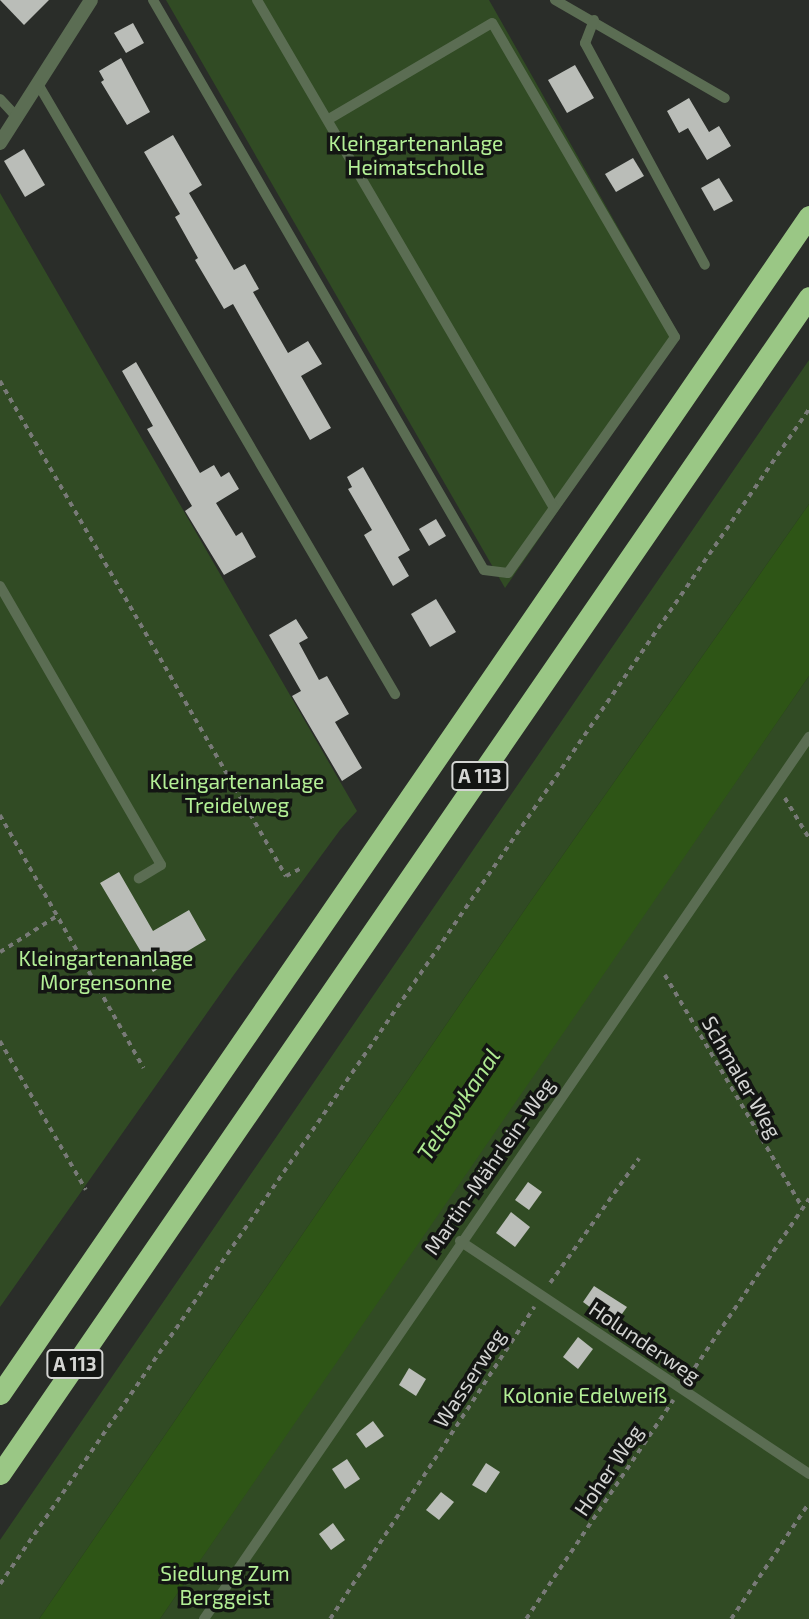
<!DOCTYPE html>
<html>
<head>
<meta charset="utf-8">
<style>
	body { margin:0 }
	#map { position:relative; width:809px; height:1619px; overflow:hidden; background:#2a2d29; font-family:"Exo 2",sans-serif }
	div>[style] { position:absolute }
	.green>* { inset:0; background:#314b24 }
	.water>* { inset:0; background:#2e5516 }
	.building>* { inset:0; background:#babdb8 }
	.path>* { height:3.5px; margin-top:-1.75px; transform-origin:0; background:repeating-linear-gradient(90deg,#787a77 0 5px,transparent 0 10px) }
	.lane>* { height:10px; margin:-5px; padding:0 5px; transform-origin:5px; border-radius:5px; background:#5b6d53 }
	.street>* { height:14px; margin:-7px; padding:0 7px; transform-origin:7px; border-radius:7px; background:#5b6d53 }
	.highway>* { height:21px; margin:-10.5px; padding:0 10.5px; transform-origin:10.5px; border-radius:10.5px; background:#9ac785 }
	span { translate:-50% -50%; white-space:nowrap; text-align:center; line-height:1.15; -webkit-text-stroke:7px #131513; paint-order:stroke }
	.shield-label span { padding:2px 5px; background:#131513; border:2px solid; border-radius:5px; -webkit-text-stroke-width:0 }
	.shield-label { font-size:19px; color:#d4d5d3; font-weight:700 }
	.park-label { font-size:21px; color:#b3ef96 }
	.street-label { font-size:21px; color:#d4d5d3 }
	.water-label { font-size:23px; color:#aee991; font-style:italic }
</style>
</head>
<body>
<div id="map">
	<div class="green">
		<div style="clip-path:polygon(166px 0,489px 0,679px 335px,505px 588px)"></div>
		<div style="clip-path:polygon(0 193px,357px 811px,340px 830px,233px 976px,0 1307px)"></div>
		<div style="clip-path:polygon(809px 360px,809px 504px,530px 902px,39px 1619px,0 1619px,0 1540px)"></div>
		<div style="clip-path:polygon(809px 676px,809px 1619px,160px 1619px,488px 1139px)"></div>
	</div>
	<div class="water">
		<div style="clip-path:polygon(809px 504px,809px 676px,160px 1619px,39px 1619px,530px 902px)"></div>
	</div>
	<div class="building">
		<div style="clip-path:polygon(0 0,49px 0,24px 25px)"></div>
		<div style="clip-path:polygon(133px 23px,144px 43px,126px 53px,114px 33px)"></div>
		<div style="clip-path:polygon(121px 58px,150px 112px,127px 125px,101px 82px,104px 80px,99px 71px)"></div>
		<div style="clip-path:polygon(575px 65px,594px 98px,567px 113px,548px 80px)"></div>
		<div style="clip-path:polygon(689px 98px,709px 132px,719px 126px,731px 146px,707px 160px,688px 128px,679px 133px,667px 111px)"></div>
		<div style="clip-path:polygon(173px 135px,202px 185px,189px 193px,234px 270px,245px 264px,259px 289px,253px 292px,288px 353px,308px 341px,322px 364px,301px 376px,331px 428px,310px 440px,233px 304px,224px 309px,195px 260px,198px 258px,175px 217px,180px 214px,144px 152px)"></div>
		<div style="clip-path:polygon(24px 149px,45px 185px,25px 197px,4px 161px)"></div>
		<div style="clip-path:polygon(633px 158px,644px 176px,616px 192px,605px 174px)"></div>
		<div style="clip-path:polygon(719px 178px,733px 201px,714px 211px,701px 188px)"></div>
		<div style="clip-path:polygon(136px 362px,200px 473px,214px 465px,221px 477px,229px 472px,239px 489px,216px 503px,236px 536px,242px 532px,256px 557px,224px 575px,185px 511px,192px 506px,147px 429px,153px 426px,122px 371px)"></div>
		<div style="clip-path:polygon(363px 467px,410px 550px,398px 557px,409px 576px,393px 586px,364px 535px,372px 530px,348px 489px,352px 487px,347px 477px)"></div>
		<div style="clip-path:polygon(436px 519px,446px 536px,429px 546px,419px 529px)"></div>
		<div style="clip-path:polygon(436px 599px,456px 632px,430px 647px,411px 614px)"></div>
		<div style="clip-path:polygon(296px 619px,308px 638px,299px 643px,319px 680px,327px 676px,349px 714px,335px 722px,362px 768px,342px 781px,292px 696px,301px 691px,269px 635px)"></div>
		<div style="clip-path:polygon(119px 872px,153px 931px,189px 910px,206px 940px,153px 972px,100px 883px)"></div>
		<div style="clip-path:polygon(528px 1182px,542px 1192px,529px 1210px,515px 1200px)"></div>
		<div style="clip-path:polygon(511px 1212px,530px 1227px,515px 1247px,496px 1233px)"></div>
		<div style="clip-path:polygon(594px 1286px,627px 1307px,614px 1325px,583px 1302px)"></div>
		<div style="clip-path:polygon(578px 1337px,593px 1349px,578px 1369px,563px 1357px)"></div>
		<div style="clip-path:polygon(409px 1368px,426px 1379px,416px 1396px,399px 1385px)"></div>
		<div style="clip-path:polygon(373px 1421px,384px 1436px,366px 1448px,356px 1434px)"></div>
		<div style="clip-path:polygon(347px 1459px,360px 1479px,345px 1489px,332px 1469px)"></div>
		<div style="clip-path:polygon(486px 1463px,500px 1472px,486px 1493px,472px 1485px)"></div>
		<div style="clip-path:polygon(441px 1492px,454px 1502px,439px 1520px,426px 1510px)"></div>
		<div style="clip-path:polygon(333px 1523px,345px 1540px,331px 1550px,319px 1534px)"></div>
	</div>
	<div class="path">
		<div style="left:0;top:381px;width:572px;rotate:59.98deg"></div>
		<div style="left:286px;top:876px;width:18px;rotate:-27deg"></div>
		<div style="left:785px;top:798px;width:47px;rotate:59deg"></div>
		<div style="left:0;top:815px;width:291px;rotate:60.4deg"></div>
		<div style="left:0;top:952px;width:67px;rotate:-32.3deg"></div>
		<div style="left:665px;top:975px;width:271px;rotate:59.4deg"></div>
		<div style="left:0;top:1041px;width:172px;rotate:60deg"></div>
		<div style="left:550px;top:1283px;width:153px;rotate:-54.5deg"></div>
		<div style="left:689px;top:1376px;width:214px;rotate:-55.9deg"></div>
		<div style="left:0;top:1584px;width:1427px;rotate:-55.45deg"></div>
		<div style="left:330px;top:1619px;width:373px;rotate:-56.8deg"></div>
		<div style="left:526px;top:1619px;width:264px;rotate:-56.1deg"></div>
		<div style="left:731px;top:1619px;width:140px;rotate:-56.1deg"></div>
	</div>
	<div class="lane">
		<div style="left:153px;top:0;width:659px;rotate:59.86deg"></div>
		<div style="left:484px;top:570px;width:24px;rotate:7deg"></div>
		<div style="left:508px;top:573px;width:289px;rotate:-54.7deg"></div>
		<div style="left:675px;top:337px;width:363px;rotate:-120.2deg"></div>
		<div style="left:492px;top:23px;width:189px;rotate:149.5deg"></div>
		<div style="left:257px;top:0;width:588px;rotate:59.69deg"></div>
		<div style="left:555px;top:0;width:196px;rotate:30deg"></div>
		<div style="left:594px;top:20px;width:25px;rotate:111deg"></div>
		<div style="left:585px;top:43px;width:252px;rotate:61.6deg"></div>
		<div style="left:38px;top:84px;width:707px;rotate:59.66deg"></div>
		<div style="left:0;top:99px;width:26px;rotate:47deg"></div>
		<div style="left:0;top:586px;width:322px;rotate:60deg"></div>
		<div style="left:161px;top:865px;width:26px;rotate:149deg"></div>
		<div style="left:460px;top:1241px;width:420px;rotate:33.7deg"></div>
		<div style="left:204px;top:1619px;width:1070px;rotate:-55.55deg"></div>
	</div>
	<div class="street">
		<div style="left:0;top:143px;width:169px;rotate:-57.5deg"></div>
	</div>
	<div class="highway">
		<div style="left:0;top:1394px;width:1429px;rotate:-55.52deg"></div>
		<div style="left:0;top:1474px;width:1428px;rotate:-55.5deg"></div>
	</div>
	<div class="shield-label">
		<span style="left:480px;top:776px">A 113</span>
		<span style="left:75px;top:1364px">A 113</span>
	</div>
	<div class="park-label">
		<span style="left:416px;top:155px">Kleingartenanlage<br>Heimatscholle</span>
		<span style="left:237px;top:793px">Kleingartenanlage<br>Treidelweg</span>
		<span style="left:106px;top:970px">Kleingartenanlage<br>Morgensonne</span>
		<span style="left:585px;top:1395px">Kolonie Edelweiß</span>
		<span style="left:225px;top:1585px">Siedlung Zum<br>Berggeist</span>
	</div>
	<div class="street-label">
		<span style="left:742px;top:1077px;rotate:60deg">Schmaler Weg</span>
		<span style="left:489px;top:1166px;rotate:-55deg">Martin-Mährlein-Weg</span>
		<span style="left:645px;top:1342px;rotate:34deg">Holunderweg</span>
		<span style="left:469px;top:1378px;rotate:-57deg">Wasserweg</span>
		<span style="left:608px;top:1470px;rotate:-56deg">Hoher Weg</span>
	</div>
	<div class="water-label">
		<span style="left:458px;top:1104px;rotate:-56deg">Teltowkanal</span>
	</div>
</div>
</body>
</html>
